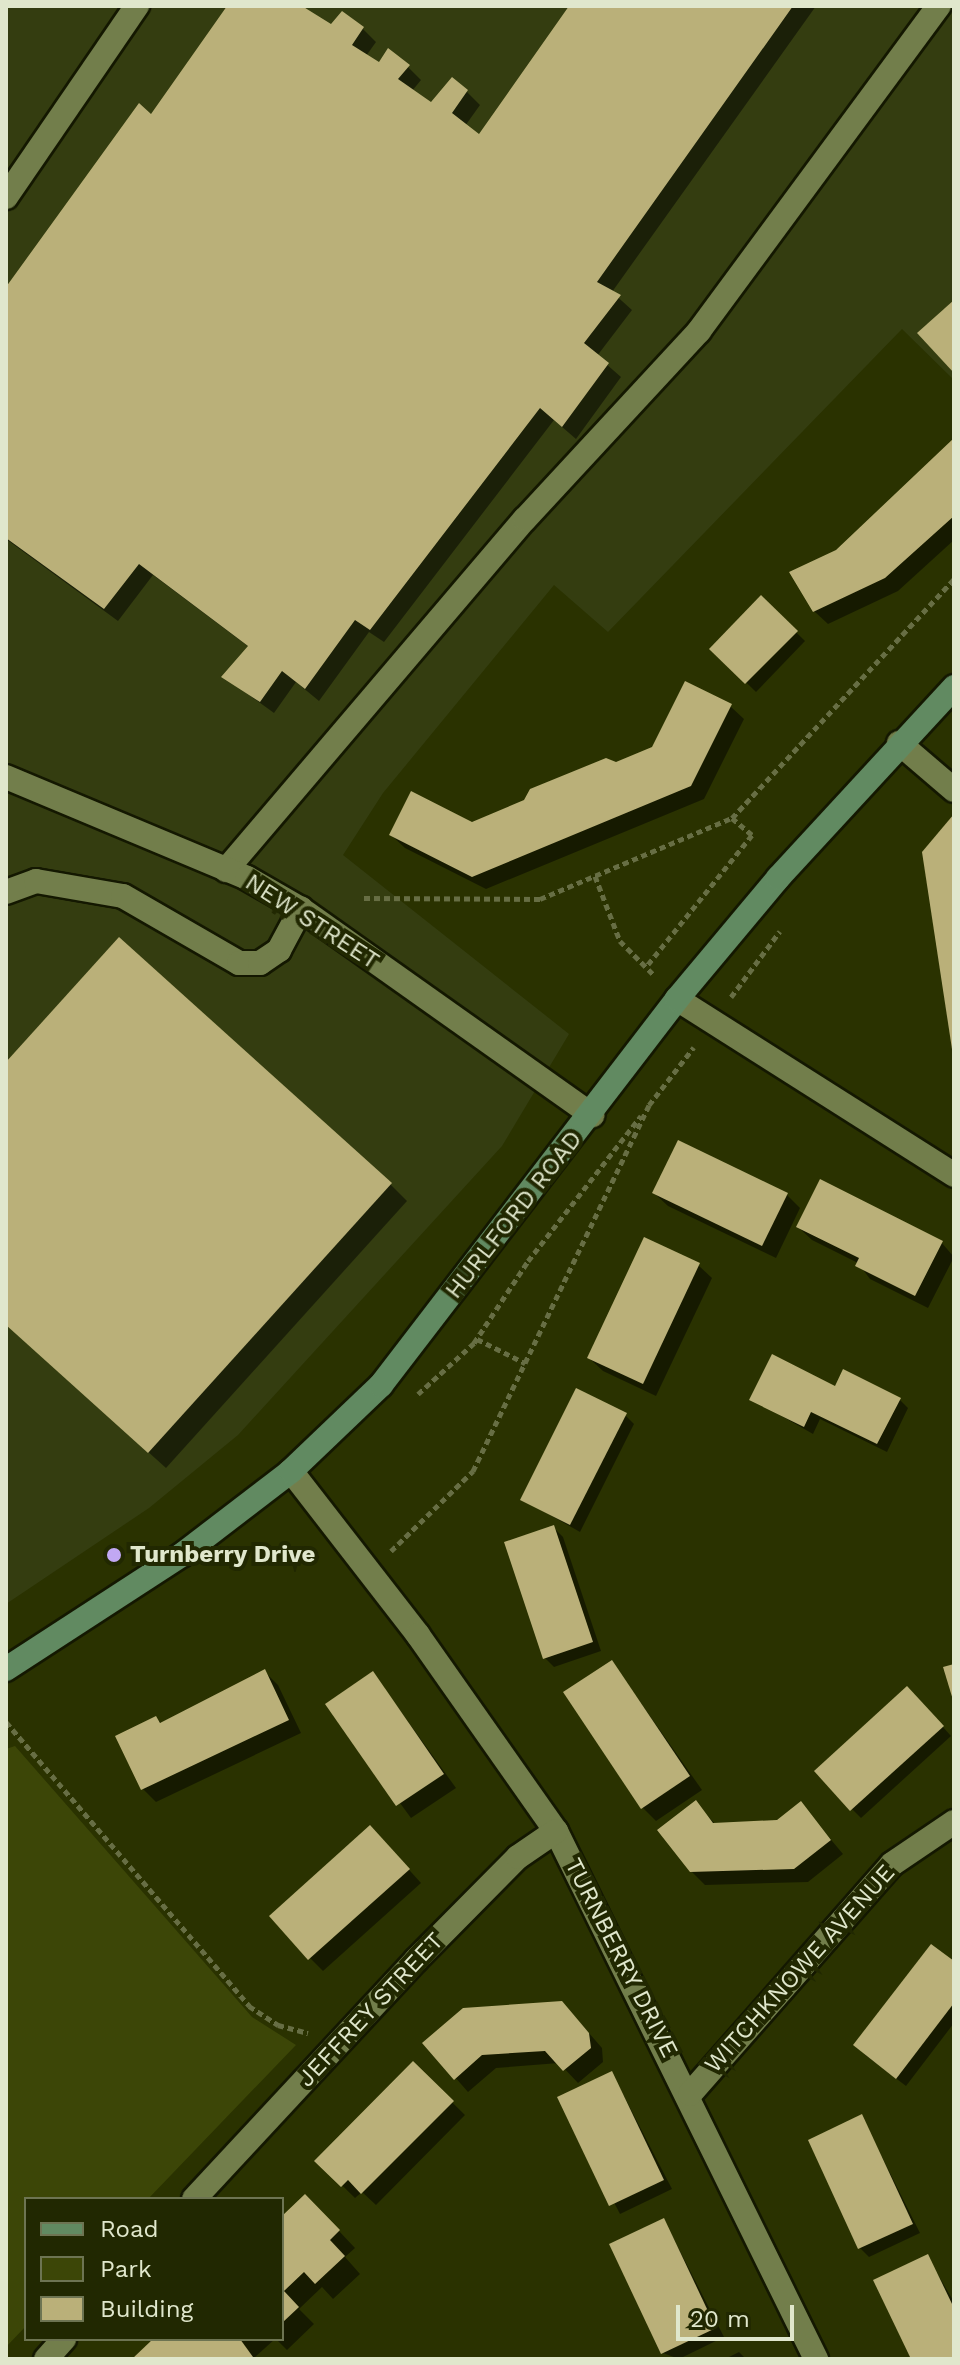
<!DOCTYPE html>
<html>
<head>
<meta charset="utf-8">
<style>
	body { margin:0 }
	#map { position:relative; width:960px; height:2365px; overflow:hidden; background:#2a3200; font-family:"Work Sans",sans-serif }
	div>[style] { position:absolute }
	.built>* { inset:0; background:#343d10 }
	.green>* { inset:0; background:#3c4607 }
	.shadow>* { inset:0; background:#0007 }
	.building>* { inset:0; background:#bab079 }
	.path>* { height:5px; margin-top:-2.5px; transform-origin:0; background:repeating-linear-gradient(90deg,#676e44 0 6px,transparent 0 10px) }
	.roads { filter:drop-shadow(2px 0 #141801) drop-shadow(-2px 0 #141801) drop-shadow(0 2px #141801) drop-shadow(0 -2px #141801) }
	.lane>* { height:24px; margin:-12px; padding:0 12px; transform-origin:12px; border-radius:12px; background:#727e4b }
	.street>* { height:24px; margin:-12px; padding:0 12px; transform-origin:12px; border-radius:12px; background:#727e4b }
	.secondary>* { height:24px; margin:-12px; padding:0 12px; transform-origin:12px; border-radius:12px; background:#618a61 }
	.dots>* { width:22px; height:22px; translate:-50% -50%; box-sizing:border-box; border:4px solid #212801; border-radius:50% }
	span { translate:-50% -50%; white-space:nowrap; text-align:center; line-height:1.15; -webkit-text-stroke:8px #212801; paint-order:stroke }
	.street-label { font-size:24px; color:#e0e7cc }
	.poi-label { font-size:24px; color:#e0e7cc; font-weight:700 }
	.left { translate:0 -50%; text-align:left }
	.frame { position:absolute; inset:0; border:8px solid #e0e7cc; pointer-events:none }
	.legend { position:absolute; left:24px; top:2197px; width:260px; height:144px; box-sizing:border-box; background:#212801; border:2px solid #6d7452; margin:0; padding:10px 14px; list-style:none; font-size:24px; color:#e0e7cc }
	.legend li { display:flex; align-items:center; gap:16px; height:40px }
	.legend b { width:40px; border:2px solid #6d7452 }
	.scale { position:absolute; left:676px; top:2305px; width:118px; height:36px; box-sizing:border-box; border:4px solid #e0e7cc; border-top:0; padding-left:10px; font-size:24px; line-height:28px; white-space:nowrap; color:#e0e7cc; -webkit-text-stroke:6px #212801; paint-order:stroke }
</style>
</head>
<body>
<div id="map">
	<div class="built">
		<div style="clip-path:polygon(6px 6px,954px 6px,954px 380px,902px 329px,608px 632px,554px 585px,383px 793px,343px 855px,569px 1034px,502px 1146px,238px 1435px,149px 1508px,6px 1604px)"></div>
	</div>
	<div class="green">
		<div style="clip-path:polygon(15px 1746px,252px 2017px,296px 2045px,148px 2199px,26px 2199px,26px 2326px,6px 2347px,6px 1749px)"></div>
	</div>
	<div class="shadow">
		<div style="clip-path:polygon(230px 6px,301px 6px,331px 27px,363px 29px,376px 42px,366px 56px,379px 64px,408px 67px,421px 80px,412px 91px,431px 104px,467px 92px,480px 105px,465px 126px,480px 137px,571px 6px,816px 6px,612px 292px,632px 310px,597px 356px,621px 377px,576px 439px,554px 420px,384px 642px,369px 632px,319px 701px,296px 682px,274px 713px,224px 677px,249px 647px,153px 575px,118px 621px,6px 539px,6px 291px,151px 117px)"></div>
		<div style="clip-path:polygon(954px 439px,954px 540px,898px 591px,828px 624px,814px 611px,837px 552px)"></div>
		<div style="clip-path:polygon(761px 598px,805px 641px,756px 692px,712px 649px)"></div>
		<div style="clip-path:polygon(730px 706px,744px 719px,704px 799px,486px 889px,405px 848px,391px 835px,472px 824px,654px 749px)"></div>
		<div style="clip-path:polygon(6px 1065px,390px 1184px,407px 1201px,166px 1468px,6px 1324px)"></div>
		<div style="clip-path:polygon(654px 1193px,787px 1195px,800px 1208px,776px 1258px,668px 1206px)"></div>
		<div style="clip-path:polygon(798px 1227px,941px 1242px,954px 1257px,928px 1308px,870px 1279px,858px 1263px,812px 1240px)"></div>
		<div style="clip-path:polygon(698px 1265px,712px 1278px,656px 1396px,603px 1371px,589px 1358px)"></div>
		<div style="clip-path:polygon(836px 1389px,899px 1399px,908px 1408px,887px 1452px,820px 1419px,813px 1434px,752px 1399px)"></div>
		<div style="clip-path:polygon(625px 1415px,634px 1424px,580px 1532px,522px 1499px)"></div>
		<div style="clip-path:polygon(554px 1528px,563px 1537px,601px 1651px,554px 1667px,545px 1658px)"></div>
		<div style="clip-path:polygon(612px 1662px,702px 1790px,656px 1821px,643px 1808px)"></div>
		<div style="clip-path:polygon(265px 1672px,278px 1685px,301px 1733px,156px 1802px,143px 1789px,156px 1718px,162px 1724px)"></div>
		<div style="clip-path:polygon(373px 1673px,456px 1788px,411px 1818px,328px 1705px)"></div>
		<div style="clip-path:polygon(916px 1697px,951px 1736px,861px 1818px,852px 1809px)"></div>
		<div style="clip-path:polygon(696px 1803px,716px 1825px,778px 1822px,801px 1804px,843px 1854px,808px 1882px,705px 1885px,691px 1871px)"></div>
		<div style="clip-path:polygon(383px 1841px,421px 1883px,323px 1971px,310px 1958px)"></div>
		<div style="clip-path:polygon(954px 1964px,954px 2023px,906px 2086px,864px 2054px)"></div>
		<div style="clip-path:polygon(575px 2017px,602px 2048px,603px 2062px,578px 2083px,559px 2063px,496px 2068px,468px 2092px,425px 2043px)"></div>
		<div style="clip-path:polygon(413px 2064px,465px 2115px,376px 2205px,362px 2192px,355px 2198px,317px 2161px)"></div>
		<div style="clip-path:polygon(612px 2073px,672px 2189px,620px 2214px,560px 2098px)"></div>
		<div style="clip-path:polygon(862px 2117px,920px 2233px,869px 2257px,860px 2248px)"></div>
		<div style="clip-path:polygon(322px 2213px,355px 2248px,345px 2257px,360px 2274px,333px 2299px,322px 2287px,299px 2309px,314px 2324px,287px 2350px,276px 2339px,282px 2339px,282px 2219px)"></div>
		<div style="clip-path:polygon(664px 2220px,724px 2337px,679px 2359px,663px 2353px,612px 2245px)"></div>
		<div style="clip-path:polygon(927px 2256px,954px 2302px,954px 2359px,913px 2359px)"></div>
		<div style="clip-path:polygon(156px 2339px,275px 2339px,253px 2359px,135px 2359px)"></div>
		<div style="clip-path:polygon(739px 2352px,746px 2359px,725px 2359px)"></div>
	</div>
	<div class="building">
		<div style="clip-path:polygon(227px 6px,302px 6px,331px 24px,342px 11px,364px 27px,352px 45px,379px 62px,388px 48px,410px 65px,398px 79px,431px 102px,452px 77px,468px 90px,452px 113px,479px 134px,569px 6px,793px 6px,597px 282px,621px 295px,584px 343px,609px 363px,562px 427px,540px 408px,370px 630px,355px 620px,305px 689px,282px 671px,260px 702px,221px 677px,248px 646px,139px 564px,104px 609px,6px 538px,6px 287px,139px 103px,151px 114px)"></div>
		<div style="clip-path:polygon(954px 300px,954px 373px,917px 333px)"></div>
		<div style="clip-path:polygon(954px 438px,954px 516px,885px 578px,813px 612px,789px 572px,836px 550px)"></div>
		<div style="clip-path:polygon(761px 595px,798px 631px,745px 684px,709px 649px)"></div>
		<div style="clip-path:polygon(685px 681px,732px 704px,691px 786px,472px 877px,389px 835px,411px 791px,472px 822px,524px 800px,530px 789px,606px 758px,616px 762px,652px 747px)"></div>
		<div style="clip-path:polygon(954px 814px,954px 1048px,952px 1049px,922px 852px)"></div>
		<div style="clip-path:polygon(119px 937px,392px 1183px,148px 1453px,6px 1325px,6px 1062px)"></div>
		<div style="clip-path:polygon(678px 1140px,788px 1193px,762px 1246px,652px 1193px)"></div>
		<div style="clip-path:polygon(820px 1179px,943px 1241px,915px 1296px,855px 1266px,859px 1258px,796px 1227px)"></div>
		<div style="clip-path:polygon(644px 1237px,700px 1263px,643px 1384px,587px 1358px)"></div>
		<div style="clip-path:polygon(772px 1354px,835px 1386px,843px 1369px,901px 1398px,877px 1444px,811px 1412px,804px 1427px,749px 1400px)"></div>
		<div style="clip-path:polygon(576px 1388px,627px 1413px,570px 1525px,520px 1500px)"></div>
		<div style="clip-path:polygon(554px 1525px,593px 1642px,543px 1659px,504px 1542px)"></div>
		<div style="clip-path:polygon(612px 1660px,690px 1776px,641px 1809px,563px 1692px)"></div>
		<div style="clip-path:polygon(954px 1664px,954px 1700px,953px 1700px,943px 1667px)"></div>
		<div style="clip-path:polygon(265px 1669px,289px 1720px,141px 1790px,115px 1736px,156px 1716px,160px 1723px)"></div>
		<div style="clip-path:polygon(373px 1671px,444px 1774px,396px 1806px,325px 1704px)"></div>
		<div style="clip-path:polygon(907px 1686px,944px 1726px,850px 1811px,814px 1771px)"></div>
		<div style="clip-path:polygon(696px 1800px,713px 1823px,777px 1820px,801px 1801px,831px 1840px,794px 1869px,690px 1872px,657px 1830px)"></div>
		<div style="clip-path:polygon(370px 1825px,410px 1869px,308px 1960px,269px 1916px)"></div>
		<div style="clip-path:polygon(931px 1944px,954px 1961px,954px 2003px,896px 2079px,853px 2045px)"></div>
		<div style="clip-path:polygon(562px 2001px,589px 2033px,591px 2048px,563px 2071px,545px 2051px,482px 2055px,454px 2080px,422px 2043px,463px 2008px)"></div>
		<div style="clip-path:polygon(413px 2061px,454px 2101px,361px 2194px,348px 2180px,341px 2187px,314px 2161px)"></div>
		<div style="clip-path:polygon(612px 2071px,664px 2180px,609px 2206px,557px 2097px)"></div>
		<div style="clip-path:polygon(862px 2114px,913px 2224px,858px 2249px,808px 2140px)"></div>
		<div style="clip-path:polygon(305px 2194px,340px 2230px,330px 2240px,345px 2256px,315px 2284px,304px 2272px,284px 2291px,299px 2307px,282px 2323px,282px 2216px)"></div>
		<div style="clip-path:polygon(664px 2218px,716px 2328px,661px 2354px,609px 2244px)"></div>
		<div style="clip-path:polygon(928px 2254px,954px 2308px,954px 2359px,911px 2359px,873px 2280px)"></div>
		<div style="clip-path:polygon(153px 2339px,240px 2339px,253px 2357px,132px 2359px)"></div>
	</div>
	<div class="path">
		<div style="left:732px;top:818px;width:326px;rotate:-47.1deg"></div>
		<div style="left:595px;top:876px;width:70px;rotate:69deg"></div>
		<div style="left:620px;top:941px;width:49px;rotate:45deg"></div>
		<div style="left:364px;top:898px;width:176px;rotate:0.3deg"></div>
		<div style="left:540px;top:899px;width:208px;rotate:-22.9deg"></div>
		<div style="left:732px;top:818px;width:26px;rotate:40deg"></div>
		<div style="left:752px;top:835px;width:169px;rotate:128.8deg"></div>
		<div style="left:731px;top:997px;width:82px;rotate:-53.4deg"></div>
		<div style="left:477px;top:1339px;width:54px;rotate:26.6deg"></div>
		<div style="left:418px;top:1394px;width:76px;rotate:-42.3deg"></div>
		<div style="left:474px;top:1343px;width:98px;rotate:-56.6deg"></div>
		<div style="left:528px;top:1261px;width:184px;rotate:-52.1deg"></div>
		<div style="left:391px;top:1551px;width:115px;rotate:-44.3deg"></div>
		<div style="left:473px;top:1471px;width:406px;rotate:-64.3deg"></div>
		<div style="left:649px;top:1105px;width:73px;rotate:-52.2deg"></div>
		<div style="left:6px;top:1722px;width:374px;rotate:49.4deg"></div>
		<div style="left:249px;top:2006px;width:35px;rotate:33deg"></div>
		<div style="left:278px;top:2025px;width:31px;rotate:15deg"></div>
	</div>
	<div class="roads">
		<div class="lane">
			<div style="left:6px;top:197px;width:232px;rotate:-55.6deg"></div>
			<div style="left:899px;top:743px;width:72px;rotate:40.5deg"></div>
			<div style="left:226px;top:870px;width:461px;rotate:-49.6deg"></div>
			<div style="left:525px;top:519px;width:256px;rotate:-47.2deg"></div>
			<div style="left:699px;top:331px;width:404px;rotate:-53.6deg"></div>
			<div style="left:6px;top:892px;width:32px;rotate:-20deg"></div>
			<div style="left:36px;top:881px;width:88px;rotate:9.8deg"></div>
			<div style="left:123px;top:896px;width:134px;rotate:30deg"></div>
			<div style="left:239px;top:963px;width:21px"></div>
			<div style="left:260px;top:963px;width:23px;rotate:-34deg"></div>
			<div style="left:279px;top:950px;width:47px;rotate:-61.8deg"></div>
		</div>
		<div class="street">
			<div style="left:6px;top:777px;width:261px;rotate:22.7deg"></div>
			<div style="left:247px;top:878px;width:62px;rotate:29.9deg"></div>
			<div style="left:301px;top:909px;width:357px;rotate:35.3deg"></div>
			<div style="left:677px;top:999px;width:328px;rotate:32.4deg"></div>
			<div style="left:291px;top:1471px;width:207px;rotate:52.2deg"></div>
			<div style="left:418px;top:1635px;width:240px;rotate:54.9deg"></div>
			<div style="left:556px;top:1831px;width:589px;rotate:63.78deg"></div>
			<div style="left:690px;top:2094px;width:306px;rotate:-48.7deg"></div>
			<div style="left:892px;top:1864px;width:75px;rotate:-34.1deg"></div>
			<div style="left:194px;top:2199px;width:326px;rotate:-47.1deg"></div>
			<div style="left:416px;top:1960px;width:145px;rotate:-45.3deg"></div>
			<div style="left:518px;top:1857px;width:46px;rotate:-34.4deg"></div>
			<div style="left:46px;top:2359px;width:27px;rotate:-48deg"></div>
		</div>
		<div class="secondary">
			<div style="left:6px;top:1669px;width:211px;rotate:-33deg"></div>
			<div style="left:183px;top:1554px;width:136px;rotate:-37.5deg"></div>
			<div style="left:291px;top:1471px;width:124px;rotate:-43.7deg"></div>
			<div style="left:381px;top:1385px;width:486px;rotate:-52.5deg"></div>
			<div style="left:677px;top:999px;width:158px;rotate:-50.1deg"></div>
			<div style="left:778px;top:878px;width:260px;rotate:-47.3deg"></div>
		</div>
	</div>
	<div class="dots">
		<div style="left:114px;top:1555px;background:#c1a8f3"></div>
	</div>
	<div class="street-label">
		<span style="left:312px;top:922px;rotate:33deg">NEW STREET</span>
		<span style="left:514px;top:1215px;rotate:-52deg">HURLFORD ROAD</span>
		<span style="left:621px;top:1958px;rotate:63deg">TURNBERRY DRIVE</span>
		<span style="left:800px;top:1969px;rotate:-48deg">WITCHKNOWE AVENUE</span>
		<span style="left:371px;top:2010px;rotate:-47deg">JEFFREY STREET</span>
	</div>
	<div class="poi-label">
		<span class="left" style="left:130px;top:1555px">Turnberry Drive</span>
	</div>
	<div class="frame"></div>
	<ul class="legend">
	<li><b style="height:10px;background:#618a61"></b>Road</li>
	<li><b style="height:22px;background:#3c4607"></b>Park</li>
	<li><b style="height:22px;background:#bab079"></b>Building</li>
	</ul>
	<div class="scale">20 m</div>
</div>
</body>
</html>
